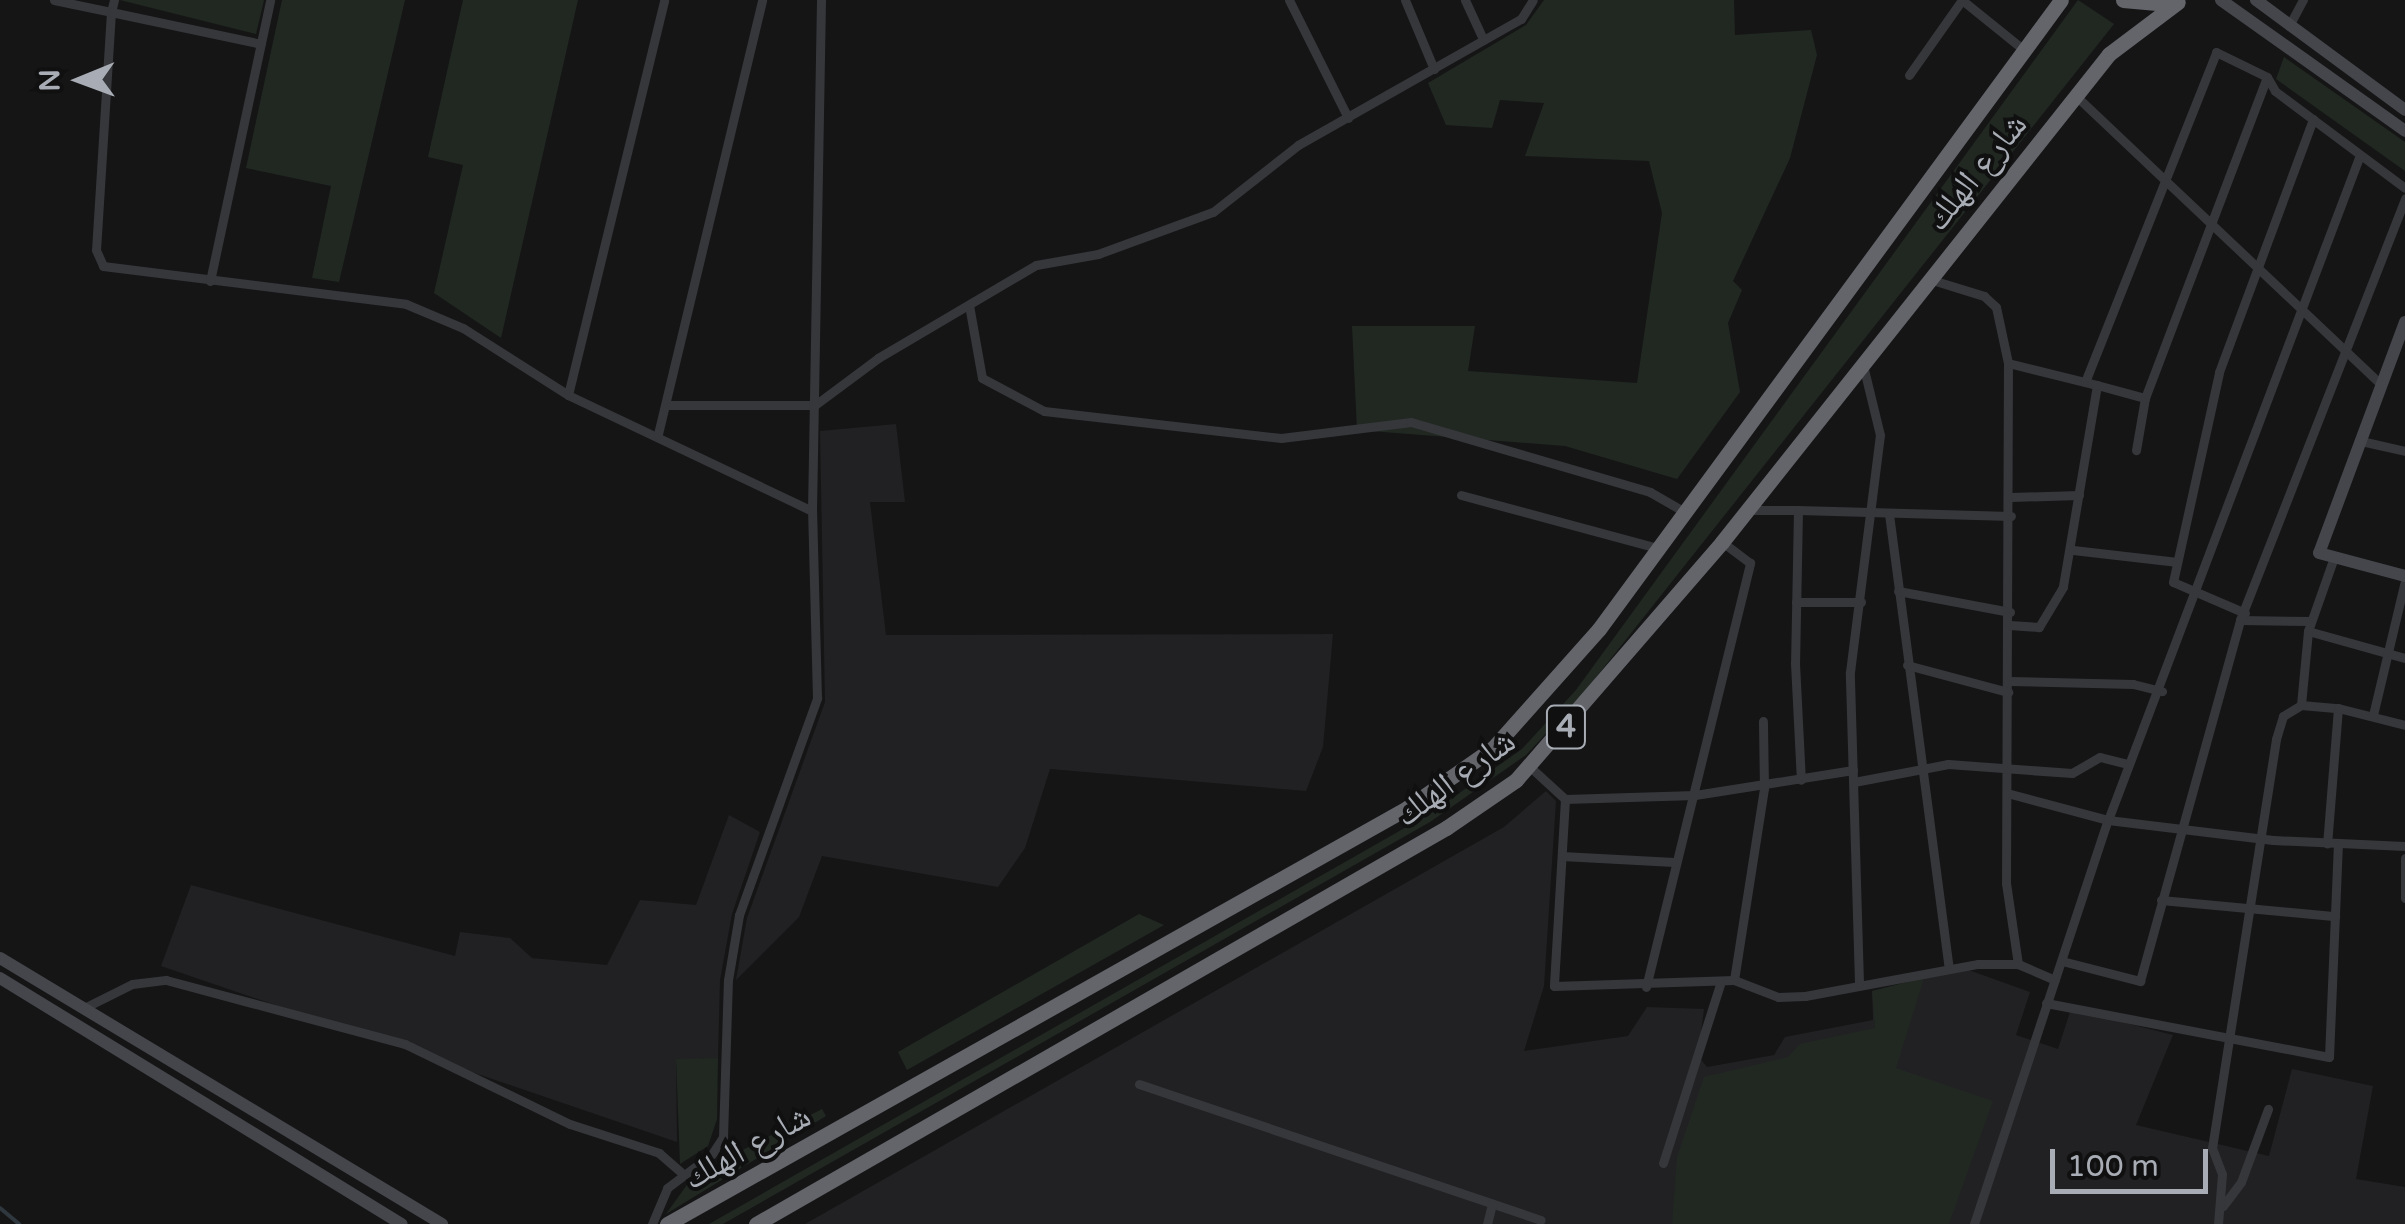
<!DOCTYPE html>
<html>
<head>
<meta charset="utf-8">
<style>
	body { margin:0 }
	#map { position:relative; width:2405px; height:1224px; overflow:hidden; background:#151516; font-family:"Varela Round","Noto Naskh Arabic",sans-serif }
	div>[style] { position:absolute }
	.built>* { inset:0; background:#212123 }
	.green>* { inset:0; background:#212822 }
	.stream>* { height:4px; margin:-2px; padding:0 2px; transform-origin:2px; border-radius:2px; background:#2f383e }
	.street>* { height:9px; margin:-4.5px; padding:0 4.5px; transform-origin:4.5px; border-radius:4.5px; background:#36373b }
	.secondary>* { height:12px; margin:-6px; padding:0 6px; transform-origin:6px; border-radius:6px; background:#44464b }
	.highway>* { height:15px; margin:-7.5px; padding:0 7.5px; transform-origin:7.5px; border-radius:7.5px; background:#63656b }
	span { translate:-50% -50%; white-space:nowrap; text-align:center; line-height:1.15; -webkit-text-stroke:8px #101011; paint-order:stroke }
	.shield-label span { padding:2px 8px; background:#101011; border:2px solid; border-radius:8px; -webkit-text-stroke-width:0 }
	.shield-label { font-size:32px; color:#a8adb5; font-weight:700 }
	.street-label { font-size:35px; color:#a8adb5 }
	.north { position:absolute; left:30px; top:30px; width:100px; height:100px; -webkit-text-stroke:8px #101011; paint-order:stroke; rotate:269deg; font-size:28px; font-weight:700; line-height:40px; text-align:center; color:#a8adb5 }
	.north::after { content:''; display:block; margin:auto; width:35px; height:45px; background:#a8adb5; clip-path:polygon(50% 0,100% 100%,50% 72%,0 100%) }
	.scale { position:absolute; left:2050px; top:1149px; width:158px; height:45px; box-sizing:border-box; border:5px solid #a8adb5; border-top:0; padding-left:12px; font-size:30px; line-height:35px; white-space:nowrap; color:#a8adb5; -webkit-text-stroke:8px #101011; paint-order:stroke }
</style>
</head>
<body>
<div id="map">
	<div class="built">
		<div style="clip-path:polygon(896px 424px,905px 502px,870px 502px,886px 635px,1333px 634px,1323px 747px,1306px 791px,1050px 769px,1025px 848px,998px 887px,822px 856px,799px 917px,736px 980px,747px 918px,825px 702px,820px 431px)"></div>
		<div style="clip-path:polygon(1546px 791px,1556px 801px,1544px 986px,1524px 1051px,1628px 1036px,1647px 1007px,1704px 1009px,1698px 1056px,1707px 1067px,1774px 1055px,1785px 1037px,1873px 1020px,1872px 991px,1963px 968px,2030px 992px,2016px 1035px,2058px 1049px,2071px 1009px,2173px 1035px,2136px 1125px,2269px 1156px,2292px 1069px,2373px 1086px,2356px 1179px,2405px 1187px,2405px 1224px,805px 1224px,1504px 827px)"></div>
		<div style="clip-path:polygon(729px 815px,760px 832px,732px 914px,720px 980px,718px 1058px,676px 1060px,677px 1142px,161px 966px,191px 885px,455px 956px,460px 932px,510px 938px,532px 958px,607px 965px,640px 900px,696px 905px)"></div>
	</div>
	<div class="green">
		<div style="clip-path:polygon(120px 0,264px 0,256px 34px)"></div>
		<div style="clip-path:polygon(282px 0,405px 0,339px 282px,312px 278px,331px 186px,246px 168px)"></div>
		<div style="clip-path:polygon(463px 0,578px 0,501px 338px,434px 293px,463px 165px,428px 157px)"></div>
		<div style="clip-path:polygon(1544px 0,1734px 0,1735px 35px,1811px 30px,1817px 55px,1790px 158px,1733px 281px,1742px 290px,1728px 323px,1740px 392px,1677px 479px,1565px 446px,1357px 430px,1352px 326px,1475px 326px,1468px 371px,1637px 383px,1662px 213px,1649px 161px,1525px 156px,1544px 103px,1500px 100px,1492px 128px,1446px 125px,1428px 83px,1526px 25px)"></div>
		<div style="clip-path:polygon(2078px 0,2114px 24px,1582px 695px,1526px 755px,1430px 822px,723px 1224px,709px 1224px,1431px 813px,1522px 749px,1576px 690px)"></div>
		<div style="clip-path:polygon(2284px 57px,2405px 142px,2405px 171px,2276px 79px)"></div>
		<div style="clip-path:polygon(1139px 914px,1164px 925px,907px 1070px,898px 1052px)"></div>
		<div style="clip-path:polygon(1924px 978px,1896px 1068px,1993px 1101px,1949px 1224px,1672px 1224px,1677px 1157px,1704px 1077px,1788px 1057px,1800px 1044px,1875px 1028px,1872px 991px)"></div>
		<div style="clip-path:polygon(718px 1058px,717px 1119px,708px 1146px,680px 1164px,676px 1059px)"></div>
		<div style="clip-path:polygon(822px 1109px,826px 1116px,666px 1214px,694px 1175px)"></div>
	</div>
	<div class="stream">
		<div style="left:0;top:1208px;width:25px;rotate:40deg"></div>
	</div>
	<div class="street">
		<div style="left:54px;top:0;width:58px;rotate:11.9deg"></div>
		<div style="left:111px;top:12px;width:238px;rotate:93.6deg"></div>
		<div style="left:96px;top:250px;width:17px;rotate:66deg"></div>
		<div style="left:103px;top:266px;width:305px;rotate:7.1deg"></div>
		<div style="left:406px;top:304px;width:62px;rotate:22.8deg"></div>
		<div style="left:463px;top:328px;width:125px;rotate:32.5deg"></div>
		<div style="left:568px;top:395px;width:270px;rotate:25.4deg"></div>
		<div style="left:114px;top:0;width:12px;rotate:104deg"></div>
		<div style="left:111px;top:12px;width:153px;rotate:12deg"></div>
		<div style="left:1289px;top:0;width:132px;rotate:63.4deg"></div>
		<div style="left:1405px;top:0;width:75px;rotate:67.2deg"></div>
		<div style="left:1465px;top:0;width:43px;rotate:65.2deg"></div>
		<div style="left:1962px;top:0;width:80px;rotate:38.9deg"></div>
		<div style="left:2289px;top:26px;width:30px;rotate:-62deg"></div>
		<div style="left:1909px;top:75px;width:92px;rotate:-54.8deg"></div>
		<div style="left:2076px;top:96px;width:421px;rotate:43.4deg"></div>
		<div style="left:1929px;top:279px;width:58px;rotate:17.2deg"></div>
		<div style="left:1984px;top:296px;width:16px;rotate:43deg"></div>
		<div style="left:1996px;top:307px;width:57px;rotate:77.9deg"></div>
		<div style="left:2008px;top:363px;width:520px;rotate:90.22deg"></div>
		<div style="left:2006px;top:883px;width:82px;rotate:81.6deg"></div>
		<div style="left:210px;top:281px;width:287px;rotate:-77.9deg"></div>
		<div style="left:969px;top:305px;width:74px;rotate:79.9deg"></div>
		<div style="left:982px;top:378px;width:70px;rotate:28deg"></div>
		<div style="left:1044px;top:411px;width:239px;rotate:6.5deg"></div>
		<div style="left:1281px;top:438px;width:131px;rotate:-7deg"></div>
		<div style="left:1411px;top:422px;width:249px;rotate:16.3deg"></div>
		<div style="left:1650px;top:492px;width:39px;rotate:30deg"></div>
		<div style="left:2008px;top:363px;width:92px;rotate:13.9deg"></div>
		<div style="left:2097px;top:385px;width:205px;rotate:99.6deg"></div>
		<div style="left:2063px;top:587px;width:47px;rotate:121deg"></div>
		<div style="left:2039px;top:627px;width:30px;rotate:-176deg"></div>
		<div style="left:2085px;top:382px;width:355px;rotate:-68.3deg"></div>
		<div style="left:2216px;top:52px;width:57px;rotate:26.1deg"></div>
		<div style="left:2267px;top:77px;width:16px;rotate:60deg"></div>
		<div style="left:2275px;top:91px;width:162px;rotate:36.7deg"></div>
		<div style="left:2097px;top:385px;width:50px;rotate:15.2deg"></div>
		<div style="left:2145px;top:398px;width:53px;rotate:99.8deg"></div>
		<div style="left:568px;top:395px;width:406px;rotate:-76.3deg"></div>
		<div style="left:2145px;top:398px;width:343px;rotate:-69.2deg"></div>
		<div style="left:668px;top:405px;width:147px"></div>
		<div style="left:815px;top:405px;width:79px;rotate:-36.7deg"></div>
		<div style="left:878px;top:358px;width:183px;rotate:-30.5deg"></div>
		<div style="left:1036px;top:265px;width:63px;rotate:-10.1deg"></div>
		<div style="left:1098px;top:254px;width:122px;rotate:-20.1deg"></div>
		<div style="left:1213px;top:212px;width:108px;rotate:-38.2deg"></div>
		<div style="left:1298px;top:145px;width:256px;rotate:-29.5deg"></div>
		<div style="left:1521px;top:19px;width:22px;rotate:-58deg"></div>
		<div style="left:658px;top:434px;width:446px;rotate:-76.5deg"></div>
		<div style="left:2361px;top:441px;width:45px;rotate:12.8deg"></div>
		<div style="left:1461px;top:495px;width:203px;rotate:15.1deg"></div>
		<div style="left:2011px;top:497px;width:68px;rotate:-1.7deg"></div>
		<div style="left:1748px;top:510px;width:50px"></div>
		<div style="left:1798px;top:510px;width:153px;rotate:91.1deg"></div>
		<div style="left:1795px;top:663px;width:117px;rotate:87.1deg"></div>
		<div style="left:1798px;top:510px;width:213px;rotate:1.6deg"></div>
		<div style="left:1889px;top:514px;width:457px;rotate:82.5deg"></div>
		<div style="left:2073px;top:550px;width:105px;rotate:6.6deg"></div>
		<div style="left:1898px;top:591px;width:114px;rotate:10.6deg"></div>
		<div style="left:1796px;top:602px;width:65px"></div>
		<div style="left:2245px;top:613px;width:78px;rotate:-156.7deg"></div>
		<div style="left:2173px;top:582px;width:215px;rotate:-77.6deg"></div>
		<div style="left:2219px;top:372px;width:270px;rotate:-69.6deg"></div>
		<div style="left:2240px;top:620px;width:71px;rotate:0.8deg"></div>
		<div style="left:2308px;top:631px;width:101px;rotate:15.6deg"></div>
		<div style="left:1907px;top:665px;width:105px;rotate:15deg"></div>
		<div style="left:2009px;top:681px;width:124px;rotate:1.4deg"></div>
		<div style="left:2133px;top:684px;width:30px;rotate:14deg"></div>
		<div style="left:2301px;top:705px;width:37px;rotate:5deg"></div>
		<div style="left:2338px;top:708px;width:136px;rotate:94.6deg"></div>
		<div style="left:2338px;top:708px;width:69px;rotate:14.2deg"></div>
		<div style="left:2373px;top:715px;width:138px;rotate:-76.6deg"></div>
		<div style="left:1529px;top:766px;width:49px;rotate:42.5deg"></div>
		<div style="left:1565px;top:799px;width:187px;rotate:93.4deg"></div>
		<div style="left:1554px;top:986px;width:180px;rotate:-1.9deg"></div>
		<div style="left:1734px;top:980px;width:47px;rotate:21.1deg"></div>
		<div style="left:1778px;top:997px;width:27px;rotate:-2deg"></div>
		<div style="left:1805px;top:996px;width:176px;rotate:-10.5deg"></div>
		<div style="left:1978px;top:964px;width:40px"></div>
		<div style="left:2018px;top:964px;width:40px;rotate:23.4deg"></div>
		<div style="left:1854px;top:782px;width:96px;rotate:-10.8deg"></div>
		<div style="left:1948px;top:764px;width:124px;rotate:4.2deg"></div>
		<div style="left:2072px;top:773px;width:32px;rotate:-30deg"></div>
		<div style="left:2100px;top:757px;width:29px;rotate:14deg"></div>
		<div style="left:2007px;top:793px;width:105px;rotate:15deg"></div>
		<div style="left:2108px;top:820px;width:166px;rotate:6.9deg"></div>
		<div style="left:2273px;top:840px;width:132px;rotate:2.6deg"></div>
		<div style="left:1565px;top:799px;width:130px;rotate:-1.8deg"></div>
		<div style="left:1695px;top:795px;width:160px;rotate:-9deg"></div>
		<div style="left:1562px;top:856px;width:112px;rotate:3.1deg"></div>
		<div style="left:2405px;top:858px;width:40px;rotate:90deg"></div>
		<div style="left:2161px;top:900px;width:175px;rotate:5.3deg"></div>
		<div style="left:2062px;top:961px;width:81px;rotate:14.4deg"></div>
		<div style="left:2140px;top:981px;width:375px;rotate:-74.5deg"></div>
		<div style="left:2240px;top:620px;width:453px;rotate:-68.6deg"></div>
		<div style="left:1734px;top:980px;width:194px;rotate:-81.1deg"></div>
		<div style="left:1764px;top:788px;width:67px;rotate:-90.9deg"></div>
		<div style="left:1859px;top:983px;width:311px;rotate:-91.7deg"></div>
		<div style="left:1850px;top:672px;width:239px;rotate:-82.8deg"></div>
		<div style="left:1880px;top:435px;width:72px;rotate:-103.7deg"></div>
		<div style="left:1646px;top:987px;width:437px;rotate:-76.2deg"></div>
		<div style="left:1750px;top:563px;width:35px;rotate:-143deg"></div>
		<div style="left:2046px;top:1003px;width:288px;rotate:10.8deg"></div>
		<div style="left:2329px;top:1057px;width:213px;rotate:-87.6deg"></div>
		<div style="left:86px;top:1007px;width:51px;rotate:-26.6deg"></div>
		<div style="left:132px;top:984px;width:34px;rotate:-7deg"></div>
		<div style="left:166px;top:980px;width:247px;rotate:15deg"></div>
		<div style="left:405px;top:1044px;width:183px;rotate:25.9deg"></div>
		<div style="left:570px;top:1124px;width:94px;rotate:18deg"></div>
		<div style="left:659px;top:1153px;width:29px;rotate:41deg"></div>
		<div style="left:1139px;top:1084px;width:424px;rotate:18.7deg"></div>
		<div style="left:1663px;top:1163px;width:188px;rotate:-72.3deg"></div>
		<div style="left:2223px;top:1206px;width:30px;rotate:-53deg"></div>
		<div style="left:2241px;top:1182px;width:78px;rotate:-69.7deg"></div>
		<div style="left:652px;top:1224px;width:39px;rotate:-67deg"></div>
		<div style="left:667px;top:1188px;width:56px;rotate:-37.1deg"></div>
		<div style="left:712px;top:1154px;width:20px;rotate:-57deg"></div>
		<div style="left:723px;top:1137px;width:157px;rotate:-88.2deg"></div>
		<div style="left:728px;top:980px;width:66px;rotate:-80.4deg"></div>
		<div style="left:739px;top:915px;width:231px;rotate:-70.2deg"></div>
		<div style="left:817px;top:698px;width:187px;rotate:-91.5deg"></div>
		<div style="left:812px;top:511px;width:511px;rotate:-88.99deg"></div>
		<div style="left:1487px;top:1224px;width:21px;rotate:-76deg"></div>
		<div style="left:1974px;top:1224px;width:426px;rotate:-71.7deg"></div>
		<div style="left:2108px;top:820px;width:711px;rotate:-69.25deg"></div>
		<div style="left:2218px;top:1224px;width:50px;rotate:-85.4deg"></div>
		<div style="left:2222px;top:1174px;width:28px;rotate:-111deg"></div>
		<div style="left:2212px;top:1148px;width:414px;rotate:-81.1deg"></div>
		<div style="left:2276px;top:739px;width:24px;rotate:-73deg"></div>
		<div style="left:2283px;top:716px;width:21px;rotate:-31deg"></div>
		<div style="left:2301px;top:705px;width:74px;rotate:-84.6deg"></div>
		<div style="left:2308px;top:631px;width:78px;rotate:-70.6deg"></div>
	</div>
	<div class="secondary">
		<div style="left:2221px;top:0;width:226px;rotate:35.4deg"></div>
		<div style="left:2256px;top:0;width:185px;rotate:36.4deg"></div>
		<div style="left:2405px;top:322px;width:246px;rotate:110.4deg"></div>
		<div style="left:2319px;top:553px;width:89px;rotate:15deg"></div>
		<div style="left:0;top:958px;width:516px;rotate:31.04deg"></div>
		<div style="left:0;top:978px;width:471px;rotate:31.5deg"></div>
	</div>
	<div class="highway">
		<div style="left:2123px;top:0;width:45px;rotate:5.1deg"></div>
		<div style="left:667px;top:1224px;width:849px;rotate:-29.34deg"></div>
		<div style="left:1407px;top:808px;width:105px;rotate:-34.9deg"></div>
		<div style="left:1493px;top:748px;width:159px;rotate:-48.3deg"></div>
		<div style="left:1599px;top:629px;width:780px;rotate:-53.7deg"></div>
		<div style="left:756px;top:1224px;width:796px;rotate:-29.85deg"></div>
		<div style="left:1446px;top:828px;width:85px;rotate:-34.4deg"></div>
		<div style="left:1516px;top:780px;width:315px;rotate:-49.1deg"></div>
		<div style="left:1722px;top:542px;width:623px;rotate:-51.58deg"></div>
		<div style="left:2109px;top:54px;width:86px;rotate:-37deg"></div>
	</div>
	<div class="shield-label">
		<span style="left:1566px;top:727px">4</span>
	</div>
	<div class="street-label">
		<span style="left:1976px;top:172px;rotate:-51deg">شارع الهلك</span>
		<span style="left:1455px;top:778px;rotate:-36deg">شارع الهلك</span>
		<span style="left:747px;top:1147px;rotate:-29deg">شارع الهلك</span>
	</div>
	<div class="north">N</div>
	<div class="scale">100 m</div>
</div>
</body>
</html>
